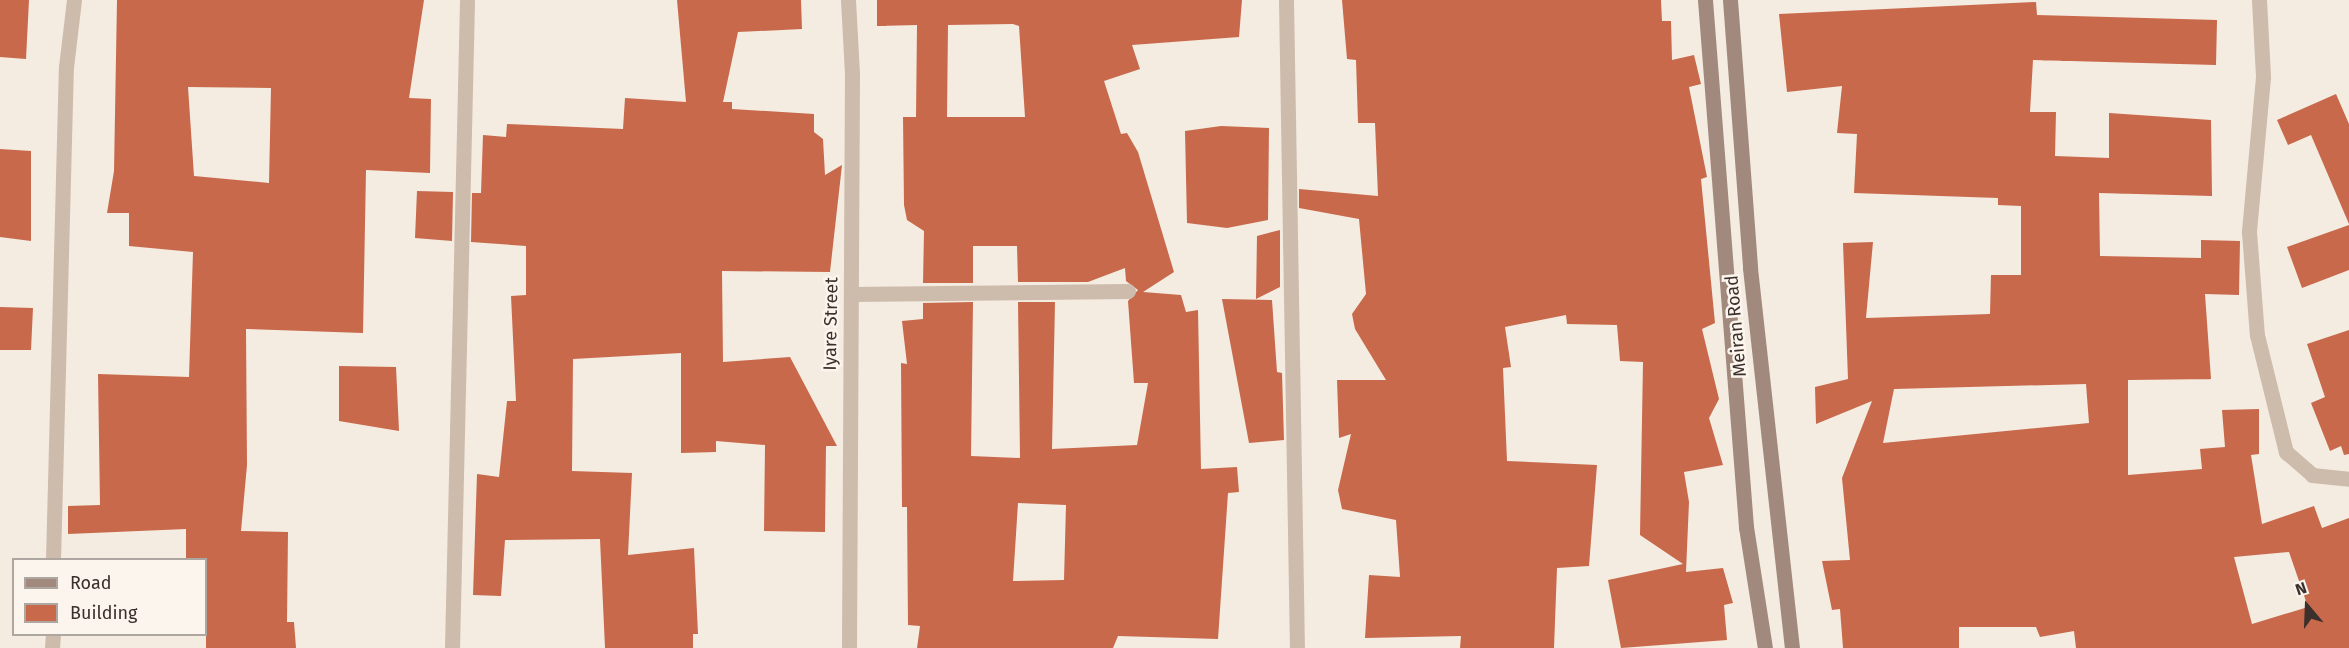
<!DOCTYPE html>
<html>
<head>
<meta charset="utf-8">
<style>
	body { margin:0 }
	#map { position:relative; width:2349px; height:648px; overflow:hidden; background:#f4ebe1; font-family:"Fira Sans",sans-serif }
	div>[style] { position:absolute }
	.building>* { inset:0; background:#c8694b }
	.street>* { height:15px; margin:-7.5px; padding:0 7.5px; transform-origin:7.5px; border-radius:7.5px; background:#cdbbac }
	.secondary>* { height:15px; margin:-7.5px; padding:0 7.5px; transform-origin:7.5px; border-radius:7.5px; background:#a18a7d }
	span { translate:-50% -50%; white-space:nowrap; text-align:center; line-height:1.15; -webkit-text-stroke:5px #fbf5ee; paint-order:stroke }
	.street-label { font-size:18px; color:#3b302b }
	.legend { position:absolute; left:12px; top:558px; width:195px; height:78px; box-sizing:border-box; background:#fbf5ee; border:2px solid #aea6a0; margin:0; padding:8px 10px; list-style:none; font-size:18px; color:#3b302b }
	.legend li { display:flex; align-items:center; gap:12px; height:30px }
	.legend b { width:30px; border:2px solid #aea6a0 }
	.north { position:absolute; left:2277px; top:576px; width:60px; height:60px; -webkit-text-stroke:4px #fbf5ee; paint-order:stroke; rotate:341deg; font-size:16px; font-weight:700; line-height:24px; text-align:center; color:#3b302b }
	.north::after { content:''; display:block; margin:auto; width:21px; height:27px; background:#3b302b; clip-path:polygon(50% 0,100% 100%,50% 72%,0 100%) }
</style>
</head>
<body>
<div id="map">
	<div class="building">
		<div style="clip-path:polygon(0 0,29px 0,26px 59px,0 57px)"></div>
		<div style="clip-path:polygon(evenodd,117px 0,424px 0,409px 98px,431px 99px,430px 173px,366px 170px,363px 333px,246px 329px,247px 465px,241px 531px,288px 532px,287px 622px,294px 622px,296px 648px,206px 648px,206px 560px,186px 560px,186px 529px,68px 534px,68px 506px,100px 505px,98px 374px,189px 377px,193px 252px,129px 246px,129px 213px,107px 213px,114px 171px,117px 0,188px 87px,271px 88px,269px 183px,194px 176px,188px 87px)"></div>
		<div style="clip-path:polygon(677px 0,801px 0,802px 29px,738px 32px,723px 102px,732px 102px,732px 109px,814px 114px,814px 132px,823px 139px,825px 175px,842px 165px,830px 272px,722px 271px,723px 362px,790px 357px,837px 446px,826px 446px,825px 532px,764px 531px,765px 445px,716px 441px,716px 452px,681px 453px,681px 353px,573px 359px,572px 471px,632px 473px,628px 555px,694px 548px,698px 634px,693px 634px,693px 648px,605px 648px,600px 539px,505px 540px,501px 596px,473px 595px,477px 474px,499px 477px,507px 401px,516px 401px,511px 296px,526px 295px,526px 246px,471px 242px,472px 193px,481px 193px,483px 135px,506px 137px,507px 124px,623px 129px,625px 98px,686px 102px)"></div>
		<div style="clip-path:polygon(evenodd,877px 0,1242px 0,1239px 37px,1132px 45px,1140px 69px,1104px 81px,1121px 134px,1127px 133px,1138px 152px,1174px 272px,1143px 292px,1181px 295px,1186px 312px,1198px 310px,1201px 469px,1237px 467px,1239px 492px,1228px 493px,1218px 639px,1118px 636px,1113px 648px,917px 648px,920px 626px,908px 625px,907px 507px,902px 507px,901px 363px,907px 364px,902px 321px,923px 319px,923px 303px,973px 302px,971px 456px,1020px 458px,1018px 302px,1055px 302px,1052px 449px,1137px 445px,1148px 383px,1134px 383px,1128px 301px,1138px 290px,1126px 281px,1125px 268px,1088px 282px,1018px 282px,1017px 246px,973px 246px,973px 283px,923px 283px,924px 231px,907px 220px,904px 205px,903px 117px,916px 117px,917px 25px,877px 26px,877px 0,1013px 24px,1019px 26px,1025px 117px,947px 117px,948px 25px,1013px 24px,877px 0,1018px 503px,1066px 505px,1064px 580px,1013px 581px,1018px 503px)"></div>
		<div style="clip-path:polygon(1342px 0,1661px 0,1662px 21px,1671px 21px,1672px 60px,1694px 55px,1701px 84px,1689px 87px,1707px 177px,1701px 179px,1715px 323px,1702px 329px,1719px 399px,1709px 418px,1723px 465px,1684px 472px,1689px 502px,1686px 572px,1723px 568px,1733px 603px,1724px 605px,1727px 640px,1621px 648px,1608px 580px,1683px 564px,1640px 535px,1643px 362px,1620px 361px,1617px 325px,1567px 324px,1566px 315px,1505px 327px,1511px 367px,1503px 368px,1507px 461px,1597px 465px,1589px 566px,1557px 568px,1554px 648px,1460px 648px,1461px 636px,1365px 638px,1369px 575px,1400px 577px,1396px 520px,1342px 509px,1338px 490px,1351px 434px,1339px 438px,1337px 380px,1386px 380px,1355px 329px,1352px 314px,1366px 294px,1359px 219px,1299px 208px,1299px 189px,1378px 196px,1375px 123px,1358px 123px,1356px 60px,1347px 59px)"></div>
		<div style="clip-path:polygon(evenodd,2036px 2px,2037px 15px,2217px 20px,2216px 65px,2033px 60px,2030px 112px,2056px 112px,2055px 156px,2109px 158px,2109px 113px,2211px 120px,2212px 196px,2099px 193px,2100px 256px,2201px 258px,2201px 240px,2240px 241px,2239px 295px,2205px 294px,2211px 379px,2128px 380px,2128px 475px,2202px 469px,2200px 449px,2225px 447px,2222px 410px,2259px 409px,2259px 454px,2251px 455px,2262px 524px,2314px 506px,2322px 528px,2349px 518px,2349px 648px,2076px 648px,2074px 631px,2040px 637px,2036px 627px,1959px 627px,1959px 648px,1843px 648px,1840px 609px,1832px 610px,1822px 561px,1850px 560px,1842px 478px,1872px 401px,1816px 424px,1815px 387px,1848px 379px,1843px 243px,1873px 242px,1866px 318px,1990px 314px,1991px 275px,2021px 275px,2021px 206px,1998px 205px,1998px 198px,1854px 193px,1857px 134px,1837px 133px,1842px 86px,1787px 92px,1779px 14px,2036px 2px,2086px 384px,2089px 423px,1883px 443px,1894px 389px,2086px 384px,2036px 2px,2289px 552px,2308px 607px,2252px 624px,2234px 557px,2289px 552px)"></div>
		<div style="clip-path:polygon(2336px 94px,2349px 124px,2349px 224px,2311px 135px,2288px 145px,2277px 120px)"></div>
		<div style="clip-path:polygon(1221px 126px,1269px 128px,1268px 220px,1227px 228px,1187px 223px,1185px 131px)"></div>
		<div style="clip-path:polygon(0 149px,31px 151px,31px 241px,0 237px)"></div>
		<div style="clip-path:polygon(417px 191px,453px 192px,452px 241px,415px 238px)"></div>
		<div style="clip-path:polygon(2349px 225px,2349px 270px,2302px 288px,2287px 247px)"></div>
		<div style="clip-path:polygon(1280px 230px,1280px 287px,1256px 299px,1257px 236px)"></div>
		<div style="clip-path:polygon(1222px 299px,1272px 300px,1277px 372px,1282px 373px,1284px 440px,1249px 443px)"></div>
		<div style="clip-path:polygon(0 307px,33px 308px,31px 350px,0 350px)"></div>
		<div style="clip-path:polygon(2349px 330px,2349px 454px,2344px 455px,2341px 446px,2330px 451px,2311px 403px,2325px 397px,2307px 344px)"></div>
		<div style="clip-path:polygon(339px 366px,396px 367px,399px 431px,339px 421px)"></div>
	</div>
	<div class="street">
		<div style="left:848px;top:0;width:74px;rotate:86.9deg"></div>
		<div style="left:852px;top:74px;width:574px;rotate:90.3deg"></div>
		<div style="left:1286px;top:0;width:648px;rotate:89.03deg"></div>
		<div style="left:2259px;top:0;width:77px;rotate:87deg"></div>
		<div style="left:2263px;top:77px;width:156px;rotate:95.2deg"></div>
		<div style="left:2249px;top:232px;width:103px;rotate:85.6deg"></div>
		<div style="left:2257px;top:335px;width:121px;rotate:76.1deg"></div>
		<div style="left:2286px;top:452px;width:35px;rotate:41deg"></div>
		<div style="left:2312px;top:475px;width:37px;rotate:6deg"></div>
		<div style="left:851px;top:294px;width:277px;rotate:-0.6deg"></div>
		<div style="left:53px;top:560px;width:493px;rotate:-88.5deg"></div>
		<div style="left:66px;top:67px;width:67px;rotate:-83.2deg"></div>
		<div style="left:52px;top:648px;width:14px;rotate:-86deg"></div>
		<div style="left:452px;top:648px;width:648px;rotate:-88.67deg"></div>
	</div>
	<div class="secondary">
		<div style="left:1705px;top:0;width:529px;rotate:85.55deg"></div>
		<div style="left:1746px;top:527px;width:122px;rotate:81.1deg"></div>
		<div style="left:1730px;top:0;width:269px;rotate:85.7deg"></div>
		<div style="left:1750px;top:268px;width:382px;rotate:83.7deg"></div>
	</div>
	<div class="street-label">
		<span style="left:831px;top:324px;rotate:-89deg">Iyare Street</span>
		<span style="left:1736px;top:326px;rotate:-95deg">Meiran Road</span>
	</div>
	<ul class="legend">
	<li><b style="height:8px;background:#a18a7d"></b>Road</li>
	<li><b style="height:16px;background:#c8694b"></b>Building</li>
	</ul>
	<div class="north">N</div>
</div>
</body>
</html>
